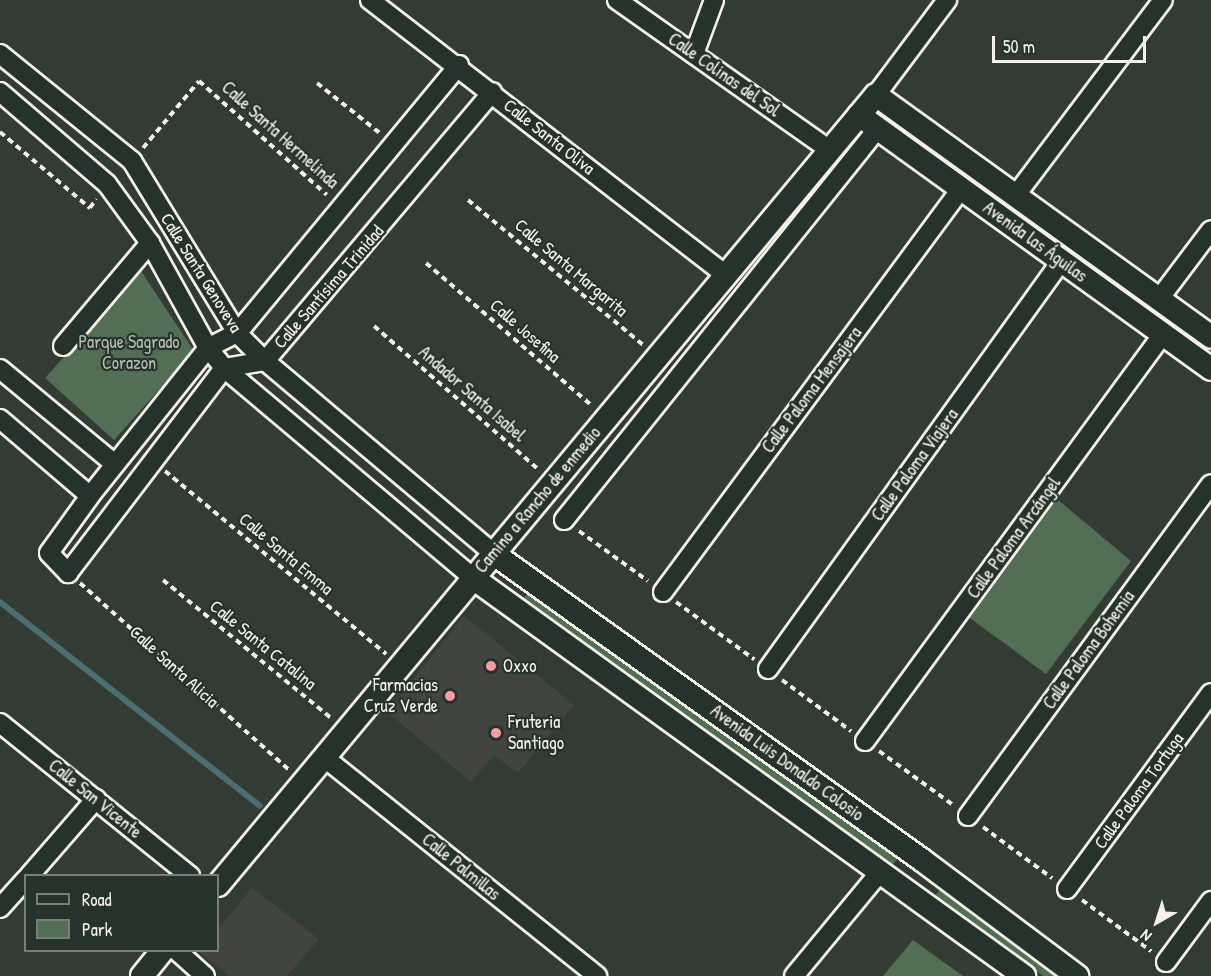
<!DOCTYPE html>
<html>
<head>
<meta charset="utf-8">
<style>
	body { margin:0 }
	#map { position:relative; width:1211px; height:976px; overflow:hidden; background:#333b35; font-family:"Patrick Hand",sans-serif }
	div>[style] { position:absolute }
	.built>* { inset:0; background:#42443f }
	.green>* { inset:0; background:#526e55 }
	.stream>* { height:6px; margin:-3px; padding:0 3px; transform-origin:3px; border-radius:3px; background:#4b6f71 }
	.path>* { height:4px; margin-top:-2px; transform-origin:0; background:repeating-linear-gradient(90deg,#f4f1e8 0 6px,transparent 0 10.5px) }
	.roads { filter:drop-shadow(2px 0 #f4f1e8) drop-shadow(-2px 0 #f4f1e8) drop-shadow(0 2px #f4f1e8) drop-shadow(0 -2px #f4f1e8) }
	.minor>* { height:18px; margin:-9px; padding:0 9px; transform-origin:9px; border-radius:9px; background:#26332d }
	.tertiary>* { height:22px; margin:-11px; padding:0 11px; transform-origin:11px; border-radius:11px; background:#26332d }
	.dots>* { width:16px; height:16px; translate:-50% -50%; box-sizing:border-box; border:3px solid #26332d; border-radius:50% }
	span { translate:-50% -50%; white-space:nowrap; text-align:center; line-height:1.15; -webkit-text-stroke:4.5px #26332d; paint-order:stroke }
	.street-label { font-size:18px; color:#f4f1e8 }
	.park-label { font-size:18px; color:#b3bdad }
	.poi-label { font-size:18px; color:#f4f1e8 }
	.left { translate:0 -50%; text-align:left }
	.right { translate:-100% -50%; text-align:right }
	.legend { position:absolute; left:24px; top:874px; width:195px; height:78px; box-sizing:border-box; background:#26332d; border:2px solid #787f78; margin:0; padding:8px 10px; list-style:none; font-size:18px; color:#f4f1e8 }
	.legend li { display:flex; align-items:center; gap:12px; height:30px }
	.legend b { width:30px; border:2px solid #787f78 }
	.north { position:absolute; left:1127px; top:892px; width:60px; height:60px; -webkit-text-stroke:4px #26332d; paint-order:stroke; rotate:219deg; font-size:16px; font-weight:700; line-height:24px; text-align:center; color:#f4f1e8 }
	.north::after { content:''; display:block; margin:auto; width:21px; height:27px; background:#f4f1e8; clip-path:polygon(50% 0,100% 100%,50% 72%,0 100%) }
	.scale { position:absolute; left:992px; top:36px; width:154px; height:27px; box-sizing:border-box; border:3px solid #f4f1e8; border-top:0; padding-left:8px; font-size:18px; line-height:21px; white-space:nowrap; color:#f4f1e8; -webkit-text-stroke:4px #26332d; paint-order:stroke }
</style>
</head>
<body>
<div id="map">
	<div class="built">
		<div style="clip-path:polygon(464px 616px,574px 705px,518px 773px,494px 755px,471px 782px,387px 712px)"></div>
		<div style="clip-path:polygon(252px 888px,319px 939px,287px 976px,229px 976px,199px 952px,218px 950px,218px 929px)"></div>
	</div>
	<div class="green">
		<div style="clip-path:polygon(141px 271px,194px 351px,114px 440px,45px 378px)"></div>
		<div style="clip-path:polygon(1057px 499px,1131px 561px,1046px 674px,970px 618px)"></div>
		<div style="clip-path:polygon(530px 590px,898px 857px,892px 866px,524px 598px)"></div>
		<div style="clip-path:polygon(941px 888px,1060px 976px,1043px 976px,934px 897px)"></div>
		<div style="clip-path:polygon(913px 940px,963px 976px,883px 976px)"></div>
	</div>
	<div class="stream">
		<div style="left:0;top:602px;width:330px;rotate:38.1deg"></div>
	</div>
	<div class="path">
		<div style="left:317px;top:83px;width:82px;rotate:38.6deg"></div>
		<div style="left:0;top:132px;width:118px;rotate:40.2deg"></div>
		<div style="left:90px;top:208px;width:11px;rotate:-56deg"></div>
		<div style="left:143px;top:148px;width:87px;rotate:-50.1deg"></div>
		<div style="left:199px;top:81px;width:171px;rotate:41.7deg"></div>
		<div style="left:468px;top:200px;width:227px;rotate:39.6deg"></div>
		<div style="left:426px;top:263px;width:219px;rotate:40.7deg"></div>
		<div style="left:374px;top:326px;width:219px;rotate:41.1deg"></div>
		<div style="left:165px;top:471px;width:287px;rotate:39.6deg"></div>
		<div style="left:579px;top:531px;width:85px;rotate:35.9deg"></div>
		<div style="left:163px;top:580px;width:219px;rotate:39.4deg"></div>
		<div style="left:80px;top:583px;width:280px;rotate:41.8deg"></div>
		<div style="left:676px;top:602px;width:97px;rotate:36.2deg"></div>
		<div style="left:782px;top:680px;width:86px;rotate:36.5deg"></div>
		<div style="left:879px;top:751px;width:92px;rotate:36.1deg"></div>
		<div style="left:983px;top:827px;width:86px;rotate:36.5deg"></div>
		<div style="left:1082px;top:900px;width:86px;rotate:36.5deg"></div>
	</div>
	<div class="roads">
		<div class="minor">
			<div style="left:370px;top:0;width:450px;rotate:37.7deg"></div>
			<div style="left:617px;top:0;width:261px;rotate:35.2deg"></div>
			<div style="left:0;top:54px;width:170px;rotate:39deg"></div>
			<div style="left:132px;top:161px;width:202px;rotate:58.6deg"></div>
			<div style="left:237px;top:333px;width:40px;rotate:45deg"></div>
			<div style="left:265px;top:361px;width:299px;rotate:40.1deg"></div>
			<div style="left:694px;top:54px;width:58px;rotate:-69.7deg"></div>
			<div style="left:459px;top:65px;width:348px;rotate:129.6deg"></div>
			<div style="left:237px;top:333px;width:33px;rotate:153deg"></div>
			<div style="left:208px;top:348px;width:189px;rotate:128.6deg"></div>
			<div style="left:90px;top:496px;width:70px;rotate:125.7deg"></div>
			<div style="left:49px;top:553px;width:28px;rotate:46deg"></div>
			<div style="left:68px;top:573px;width:258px;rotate:-52.7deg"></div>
			<div style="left:224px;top:368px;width:42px;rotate:-9.7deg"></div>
			<div style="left:265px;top:361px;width:352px;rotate:-49.8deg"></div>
			<div style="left:0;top:92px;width:141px;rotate:40.7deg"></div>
			<div style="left:107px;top:184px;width:73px;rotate:53.9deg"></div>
			<div style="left:150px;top:243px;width:120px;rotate:61.1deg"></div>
			<div style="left:208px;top:348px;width:26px;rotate:51deg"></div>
			<div style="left:224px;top:368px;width:326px;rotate:40.1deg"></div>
			<div style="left:876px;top:95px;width:119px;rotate:-53.2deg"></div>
			<div style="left:1016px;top:195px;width:244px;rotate:-53deg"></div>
			<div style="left:1159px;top:299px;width:86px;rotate:-53deg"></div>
			<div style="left:63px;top:346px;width:135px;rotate:-49.8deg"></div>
			<div style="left:0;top:369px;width:149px;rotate:39.6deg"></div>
			<div style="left:0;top:419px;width:118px;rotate:40.5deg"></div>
			<div style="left:564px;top:520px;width:502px;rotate:-51.3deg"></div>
			<div style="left:663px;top:592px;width:501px;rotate:-53.52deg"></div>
			<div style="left:768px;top:669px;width:504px;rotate:-54.29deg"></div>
			<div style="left:0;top:723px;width:244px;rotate:38.8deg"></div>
			<div style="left:865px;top:741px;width:504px;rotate:-53.79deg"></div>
			<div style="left:325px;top:758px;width:349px;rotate:38.7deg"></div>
			<div style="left:968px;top:816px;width:411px;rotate:-53.8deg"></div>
			<div style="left:29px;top:876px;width:102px;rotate:-49deg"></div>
			<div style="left:1067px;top:889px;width:243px;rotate:-53.7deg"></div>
			<div style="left:0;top:908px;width:39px;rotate:-48deg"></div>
			<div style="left:176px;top:950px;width:39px;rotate:42deg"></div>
			<div style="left:1166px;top:962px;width:76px;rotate:-53.6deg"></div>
			<div style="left:794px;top:976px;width:136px;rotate:-50.4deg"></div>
		</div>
		<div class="tertiary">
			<div style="left:859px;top:115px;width:434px;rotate:35.8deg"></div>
			<div style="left:494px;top:554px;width:526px;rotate:35.56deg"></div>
			<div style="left:922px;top:860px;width:194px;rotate:36.8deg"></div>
			<div style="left:473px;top:578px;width:680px;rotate:35.84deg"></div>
			<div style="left:218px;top:885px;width:1028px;rotate:-50.21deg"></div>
			<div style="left:876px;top:95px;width:413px;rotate:35.8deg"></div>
			<div style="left:142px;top:976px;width:33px;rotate:-51deg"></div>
		</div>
	</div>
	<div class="dots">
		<div style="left:491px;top:666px;background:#ff9aa2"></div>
		<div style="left:450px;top:696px;background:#ff9aa2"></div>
		<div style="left:496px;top:733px;background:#ff9aa2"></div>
	</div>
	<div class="street-label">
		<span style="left:724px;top:75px;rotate:35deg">Calle Colinas del Sol</span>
		<span style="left:280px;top:135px;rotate:42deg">Calle Santa Hermelinda</span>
		<span style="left:549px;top:137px;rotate:38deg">Calle Santa Oliva</span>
		<span style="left:1035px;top:242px;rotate:36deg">Avenida las Águilas</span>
		<span style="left:571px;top:268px;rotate:40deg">Calle Santa Margarita</span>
		<span style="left:201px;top:273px;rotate:58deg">Calle Santa Genoveva</span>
		<span style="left:329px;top:287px;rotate:-49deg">Calle Santísima Trinidad</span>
		<span style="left:525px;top:331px;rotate:41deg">Calle Josefina</span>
		<span style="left:812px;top:390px;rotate:-53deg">Calle Paloma Mensajera</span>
		<span style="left:472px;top:394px;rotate:41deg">Andador Santa Isabel</span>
		<span style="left:915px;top:465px;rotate:-54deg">Calle Paloma Viajera</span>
		<span style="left:538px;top:500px;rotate:-50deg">Camino a Rancho de enmedio</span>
		<span style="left:1014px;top:538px;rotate:-54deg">Calle Paloma Arcángel</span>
		<span style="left:286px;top:554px;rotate:40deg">Calle Santa Emma</span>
		<span style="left:263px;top:645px;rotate:39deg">Calle Santa Catalina</span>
		<span style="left:1089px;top:650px;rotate:-54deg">Calle Paloma Bohemia</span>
		<span style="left:174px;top:667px;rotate:42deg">Calle Santa Alicia</span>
		<span style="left:787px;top:763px;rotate:36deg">Avenida Luis Donaldo Colosio</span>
		<span style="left:1139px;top:791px;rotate:-54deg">Calle Paloma Tortuga</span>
		<span style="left:95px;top:799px;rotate:39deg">Calle San Vicente</span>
		<span style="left:461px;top:867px;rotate:39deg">Calle Palmillas</span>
	</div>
	<div class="park-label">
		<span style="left:129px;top:353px">Parque Sagrado<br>Corazon</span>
	</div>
	<div class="poi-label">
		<span class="left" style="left:503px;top:666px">Oxxo</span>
		<span class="right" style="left:438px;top:696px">Farmacias<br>Cruz Verde</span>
		<span class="left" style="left:508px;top:733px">Fruteria<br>Santiago</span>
	</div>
	<ul class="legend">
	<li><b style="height:8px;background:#26332d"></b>Road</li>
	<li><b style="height:16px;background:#526e55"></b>Park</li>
	</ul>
	<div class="north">N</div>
	<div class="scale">50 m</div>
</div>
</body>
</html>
